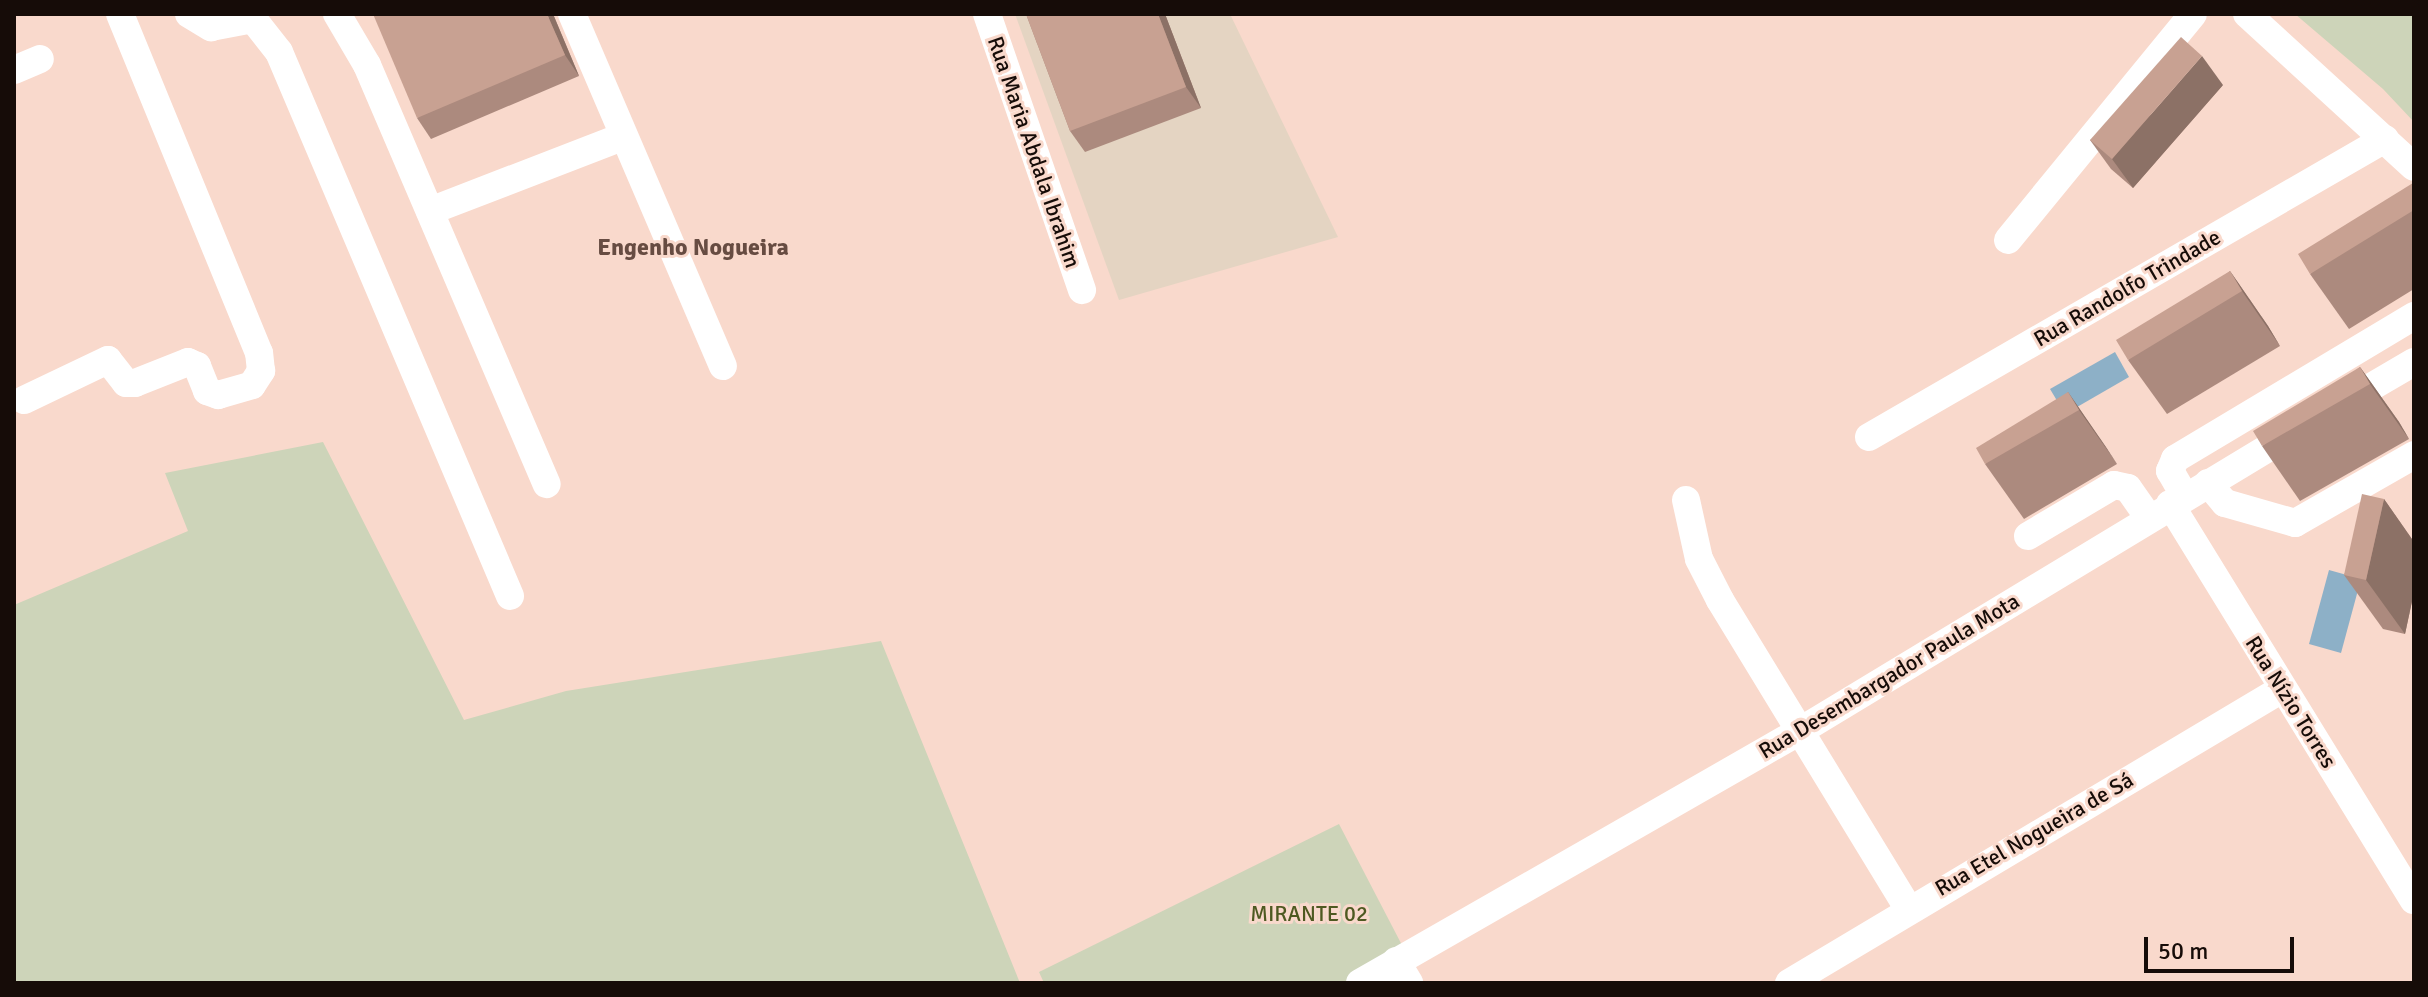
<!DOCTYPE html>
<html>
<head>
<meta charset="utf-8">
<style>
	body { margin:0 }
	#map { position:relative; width:2428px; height:997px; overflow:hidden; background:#f9d9cc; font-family:Signika,sans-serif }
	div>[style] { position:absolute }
	.commercial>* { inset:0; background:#e4d4c2 }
	.green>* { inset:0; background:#cdd4b9 }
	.water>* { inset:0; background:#8db0c7 }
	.minor>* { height:28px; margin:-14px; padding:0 14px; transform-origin:14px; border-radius:14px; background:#fff }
	.wall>* { inset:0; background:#ac8a7e }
	.shaded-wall>* { inset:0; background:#8c7166 }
	.building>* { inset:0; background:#c8a192 }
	span { translate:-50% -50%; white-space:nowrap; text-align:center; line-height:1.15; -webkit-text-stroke:6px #f9d9cc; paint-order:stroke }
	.street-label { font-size:22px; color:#160c08 }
	.park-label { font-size:22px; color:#4e5921 }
	.neighbourhood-label { font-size:24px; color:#674c42; font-weight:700 }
	.frame { position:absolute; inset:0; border:16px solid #160c08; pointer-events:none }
	.scale { position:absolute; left:2144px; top:937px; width:150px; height:36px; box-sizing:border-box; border:4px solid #160c08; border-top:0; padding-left:10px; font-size:24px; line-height:28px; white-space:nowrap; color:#160c08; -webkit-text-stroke:6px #f9d9cc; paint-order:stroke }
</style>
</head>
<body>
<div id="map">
	<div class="commercial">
		<div style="clip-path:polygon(1015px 14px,1230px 14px,1338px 237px,1119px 300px)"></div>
	</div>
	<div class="green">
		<div style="clip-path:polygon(2295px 14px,2414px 14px,2414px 122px,2383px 89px)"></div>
		<div style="clip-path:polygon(323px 442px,464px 720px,566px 691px,881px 641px,1020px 983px,14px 983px,14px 605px,188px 531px,165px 473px)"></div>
		<div style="clip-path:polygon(1339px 824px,1404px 949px,1342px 983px,1044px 983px,1039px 972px)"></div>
	</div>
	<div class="water">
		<div style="clip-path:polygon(2115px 352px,2129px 377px,2065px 414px,2050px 389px)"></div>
		<div style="clip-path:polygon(2329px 570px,2361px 579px,2341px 653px,2309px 644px)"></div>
	</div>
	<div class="minor">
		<div style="left:189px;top:14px;width:26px;rotate:31deg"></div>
		<div style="left:211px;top:27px;width:43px;rotate:-10.8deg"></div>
		<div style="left:253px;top:19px;width:42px;rotate:51.8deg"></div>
		<div style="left:279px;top:52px;width:591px;rotate:66.99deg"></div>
		<div style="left:337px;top:14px;width:59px;rotate:59.5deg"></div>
		<div style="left:367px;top:65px;width:456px;rotate:66.8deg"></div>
		<div style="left:572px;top:14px;width:383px;rotate:66.8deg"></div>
		<div style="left:987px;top:14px;width:292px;rotate:71deg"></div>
		<div style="left:2247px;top:14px;width:226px;rotate:42.5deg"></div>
		<div style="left:14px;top:70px;width:28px;rotate:-23deg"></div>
		<div style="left:430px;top:211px;width:206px;rotate:-21.1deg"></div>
		<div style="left:2008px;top:240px;width:292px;rotate:-50.7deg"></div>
		<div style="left:24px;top:400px;width:93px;rotate:-25.5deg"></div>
		<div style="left:108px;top:360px;width:29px;rotate:52deg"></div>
		<div style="left:126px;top:383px;width:9px"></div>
		<div style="left:135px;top:383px;width:57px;rotate:-21.6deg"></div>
		<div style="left:188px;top:362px;width:10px;rotate:24deg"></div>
		<div style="left:197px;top:366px;width:27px;rotate:68deg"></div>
		<div style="left:207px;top:391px;width:12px;rotate:20deg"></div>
		<div style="left:218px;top:395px;width:35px;rotate:-16deg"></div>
		<div style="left:252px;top:385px;width:17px;rotate:-57deg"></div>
		<div style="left:261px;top:371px;width:18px;rotate:-96deg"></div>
		<div style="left:259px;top:353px;width:366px;rotate:-112.3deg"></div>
		<div style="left:2342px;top:404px;width:83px;rotate:-30.3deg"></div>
		<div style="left:1869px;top:437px;width:596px;rotate:-30.01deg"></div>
		<div style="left:2208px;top:483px;width:26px;rotate:50deg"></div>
		<div style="left:2225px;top:503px;width:73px;rotate:15.9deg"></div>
		<div style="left:2295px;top:523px;width:137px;rotate:-29.7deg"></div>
		<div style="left:2184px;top:495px;width:28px;rotate:-120deg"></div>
		<div style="left:2170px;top:471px;width:13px;rotate:-67deg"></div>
		<div style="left:2175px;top:459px;width:279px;rotate:-30.9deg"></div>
		<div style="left:1686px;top:500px;width:60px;rotate:77.6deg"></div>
		<div style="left:1699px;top:559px;width:46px;rotate:62.9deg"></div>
		<div style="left:1720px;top:600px;width:361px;rotate:58.6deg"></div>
		<div style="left:2170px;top:504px;width:465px;rotate:58.4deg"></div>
		<div style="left:2028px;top:536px;width:100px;rotate:-30.7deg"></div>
		<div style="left:2114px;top:485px;width:14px;rotate:12deg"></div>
		<div style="left:2128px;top:488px;width:37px;rotate:55deg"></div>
		<div style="left:1396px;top:961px;width:26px;rotate:59deg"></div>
		<div style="left:1360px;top:983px;width:507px;rotate:-29.8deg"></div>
		<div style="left:1800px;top:731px;width:580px;rotate:-31.17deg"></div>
		<div style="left:1789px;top:983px;width:574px;rotate:-30.81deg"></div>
	</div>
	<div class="wall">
		<div style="clip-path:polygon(553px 14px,579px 76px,431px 139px,417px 118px)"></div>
		<div style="clip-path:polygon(1026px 14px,1165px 14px,1201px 108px,1085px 152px,1070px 131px)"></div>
		<div style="clip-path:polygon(2223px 85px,2133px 188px,2111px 169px,2090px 140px)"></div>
		<div style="clip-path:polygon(2414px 184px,2414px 289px,2349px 329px,2310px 274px)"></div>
		<div style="clip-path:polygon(2230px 271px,2268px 326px,2280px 346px,2167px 414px,2128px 360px)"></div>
		<div style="clip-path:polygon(2360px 367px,2399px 422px,2409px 439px,2300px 501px,2262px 446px)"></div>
		<div style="clip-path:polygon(2068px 392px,2117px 464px,2024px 519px,1985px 464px)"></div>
		<div style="clip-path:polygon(2384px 499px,2414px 542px,2414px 592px,2405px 634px,2383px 629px,2344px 575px)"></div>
	</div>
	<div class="shaded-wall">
		<div style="clip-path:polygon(547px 14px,553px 14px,579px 76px,565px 55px)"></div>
		<div style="clip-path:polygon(1158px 14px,1165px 14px,1201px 108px,1186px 87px)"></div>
		<div style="clip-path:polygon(2202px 56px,2223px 85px,2133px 188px,2112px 159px)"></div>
		<div style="clip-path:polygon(2230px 271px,2268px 326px,2280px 346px,2242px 291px)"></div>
		<div style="clip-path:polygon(2360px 367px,2399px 422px,2409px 439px,2370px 384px)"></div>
		<div style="clip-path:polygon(2068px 392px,2106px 447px,2117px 464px,2079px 410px)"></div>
		<div style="clip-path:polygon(2384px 499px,2414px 542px,2414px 592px,2405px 634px,2366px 580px)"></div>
	</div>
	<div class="building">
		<div style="clip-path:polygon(373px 14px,547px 14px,565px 55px,417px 118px)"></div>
		<div style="clip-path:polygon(1026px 14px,1158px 14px,1186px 87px,1070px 131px)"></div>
		<div style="clip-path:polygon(2181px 37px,2202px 56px,2112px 159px,2090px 140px)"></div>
		<div style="clip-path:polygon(2413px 183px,2414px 210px,2310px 274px,2298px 254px)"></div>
		<div style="clip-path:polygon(2230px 271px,2242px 291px,2128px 360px,2116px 340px)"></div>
		<div style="clip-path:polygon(2360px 367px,2370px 384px,2262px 446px,2253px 431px)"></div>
		<div style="clip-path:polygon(2068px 392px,2079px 410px,1985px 464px,1976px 448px)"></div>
		<div style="clip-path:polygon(2362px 494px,2384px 499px,2366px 580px,2344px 575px)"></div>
	</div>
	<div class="street-label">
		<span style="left:1034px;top:152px;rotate:71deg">Rua Maria Abdala Ibrahim</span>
		<span style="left:2127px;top:288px;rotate:-30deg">Rua Randolfo Trindade</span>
		<span style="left:1889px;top:676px;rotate:-31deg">Rua Desembargador Paula Mota</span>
		<span style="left:2291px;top:702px;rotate:58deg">Rua Nízio Torres</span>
		<span style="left:2034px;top:834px;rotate:-30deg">Rua Etel Nogueira de Sá</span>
	</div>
	<div class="park-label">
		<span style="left:1309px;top:914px">MIRANTE 02</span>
	</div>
	<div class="neighbourhood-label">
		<span style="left:693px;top:248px">Engenho Nogueira</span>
	</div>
	<div class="frame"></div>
	<div class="scale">50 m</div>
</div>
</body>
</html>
